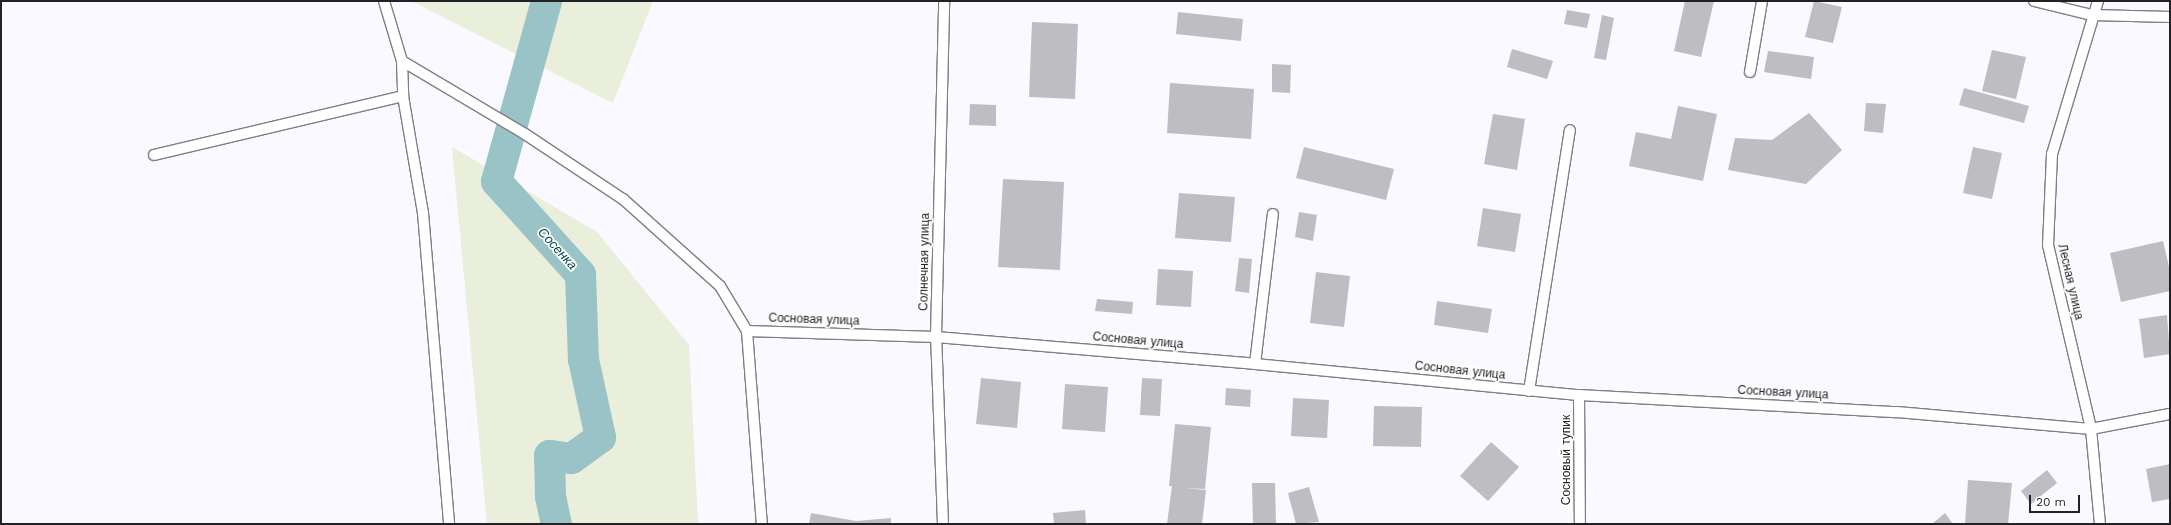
<!DOCTYPE html>
<html>
<head>
<meta charset="utf-8">
<style>
	body { margin:0 }
	#map { position:relative; width:2171px; height:525px; overflow:hidden; background:#f9f9ff; font-family:"Work Sans",sans-serif }
	div>[style] { position:absolute }
	.green>* { inset:0; background:#e9efda }
	.river>* { height:31px; margin:-15.5px; padding:0 15.5px; transform-origin:15.5px; border-radius:15.5px; background:#9ac3c7 }
	.building>* { inset:0; background:#bdbdc2 }
	.roads { filter:drop-shadow(1px 0 #7e7e83) drop-shadow(-1px 0 #7e7e83) drop-shadow(0 1px #7e7e83) drop-shadow(0 -1px #7e7e83) }
	.lane>* { height:10px; margin:-5px; padding:0 5px; transform-origin:5px; border-radius:5px; background:#fff }
	span { translate:-50% -50%; white-space:nowrap; text-align:center; line-height:1.15; -webkit-text-stroke:3.5px #fff; paint-order:stroke }
	.street-label { font-size:12px; color:#222224 }
	.water-label { font-size:13px; color:#03444a; font-style:italic }
	.frame { position:absolute; inset:0; border:2px solid #222224; pointer-events:none }
	.scale { position:absolute; left:2029px; top:495px; width:51px; height:18px; box-sizing:border-box; border:2px solid #222224; border-top:0; padding-left:5px; font-size:12px; line-height:14px; white-space:nowrap; color:#222224; -webkit-text-stroke:3px #fff; paint-order:stroke }
</style>
</head>
<body>
<div id="map">
	<div class="green">
		<div style="clip-path:polygon(411px 1px,653px 1px,613px 103px)"></div>
		<div style="clip-path:polygon(452px 147px,597px 232px,689px 345px,698px 524px,487px 524px)"></div>
	</div>
	<div class="river">
		<div style="left:546px;top:1px;width:187px;rotate:105.5deg"></div>
		<div style="left:496px;top:181px;width:125px;rotate:47.9deg"></div>
		<div style="left:580px;top:274px;width:85px;rotate:88deg"></div>
		<div style="left:583px;top:359px;width:80px;rotate:77.7deg"></div>
		<div style="left:600px;top:437px;width:36px;rotate:144deg"></div>
		<div style="left:571px;top:458px;width:22px;rotate:-172deg"></div>
		<div style="left:549px;top:455px;width:41px;rotate:88.6deg"></div>
		<div style="left:550px;top:496px;width:29px;rotate:78deg"></div>
	</div>
	<div class="building">
		<div style="clip-path:polygon(1685px 1px,1714px 1px,1701px 57px,1674px 51px)"></div>
		<div style="clip-path:polygon(1814px 1px,1842px 7px,1833px 43px,1805px 37px)"></div>
		<div style="clip-path:polygon(1567px 10px,1590px 14px,1587px 28px,1564px 24px)"></div>
		<div style="clip-path:polygon(1178px 12px,1243px 19px,1241px 41px,1176px 34px)"></div>
		<div style="clip-path:polygon(1602px 15px,1614px 18px,1606px 60px,1594px 58px)"></div>
		<div style="clip-path:polygon(1032px 22px,1078px 24px,1075px 99px,1029px 97px)"></div>
		<div style="clip-path:polygon(1512px 49px,1553px 61px,1547px 79px,1507px 67px)"></div>
		<div style="clip-path:polygon(1992px 50px,2026px 57px,2016px 99px,1982px 91px)"></div>
		<div style="clip-path:polygon(1768px 51px,1814px 57px,1811px 79px,1764px 72px)"></div>
		<div style="clip-path:polygon(1272px 64px,1291px 65px,1290px 93px,1272px 92px)"></div>
		<div style="clip-path:polygon(1170px 83px,1254px 89px,1251px 139px,1167px 133px)"></div>
		<div style="clip-path:polygon(1964px 88px,2029px 106px,2024px 123px,1959px 105px)"></div>
		<div style="clip-path:polygon(1866px 103px,1886px 104px,1883px 133px,1864px 131px)"></div>
		<div style="clip-path:polygon(970px 104px,996px 105px,996px 126px,969px 125px)"></div>
		<div style="clip-path:polygon(1678px 106px,1717px 114px,1703px 181px,1629px 166px,1636px 132px,1671px 139px)"></div>
		<div style="clip-path:polygon(1809px 113px,1842px 150px,1806px 184px,1728px 170px,1735px 138px,1772px 140px)"></div>
		<div style="clip-path:polygon(1493px 114px,1525px 119px,1517px 170px,1484px 164px)"></div>
		<div style="clip-path:polygon(1304px 147px,1394px 169px,1386px 200px,1296px 178px)"></div>
		<div style="clip-path:polygon(1973px 147px,2002px 153px,1992px 199px,1963px 193px)"></div>
		<div style="clip-path:polygon(1003px 179px,1064px 182px,1060px 270px,998px 267px)"></div>
		<div style="clip-path:polygon(1179px 193px,1235px 197px,1231px 242px,1175px 238px)"></div>
		<div style="clip-path:polygon(1483px 208px,1521px 214px,1515px 252px,1477px 246px)"></div>
		<div style="clip-path:polygon(1299px 212px,1317px 215px,1313px 241px,1295px 237px)"></div>
		<div style="clip-path:polygon(2163px 241px,2170px 271px,2170px 291px,2121px 302px,2110px 253px)"></div>
		<div style="clip-path:polygon(1239px 258px,1252px 259px,1249px 293px,1235px 291px)"></div>
		<div style="clip-path:polygon(1158px 269px,1193px 271px,1191px 307px,1156px 305px)"></div>
		<div style="clip-path:polygon(1316px 272px,1350px 276px,1344px 327px,1310px 323px)"></div>
		<div style="clip-path:polygon(1097px 299px,1133px 302px,1132px 314px,1095px 311px)"></div>
		<div style="clip-path:polygon(1437px 301px,1492px 309px,1488px 333px,1434px 325px)"></div>
		<div style="clip-path:polygon(2167px 315px,2170px 354px,2144px 358px,2139px 319px)"></div>
		<div style="clip-path:polygon(981px 378px,1021px 382px,1017px 428px,976px 424px)"></div>
		<div style="clip-path:polygon(1142px 378px,1162px 379px,1160px 416px,1140px 415px)"></div>
		<div style="clip-path:polygon(1065px 384px,1108px 387px,1105px 432px,1062px 429px)"></div>
		<div style="clip-path:polygon(1226px 388px,1251px 390px,1250px 407px,1225px 405px)"></div>
		<div style="clip-path:polygon(1293px 398px,1329px 400px,1327px 438px,1291px 436px)"></div>
		<div style="clip-path:polygon(1374px 406px,1422px 407px,1421px 447px,1373px 446px)"></div>
		<div style="clip-path:polygon(1175px 424px,1211px 427px,1205px 489px,1185px 488px,1206px 490px,1202px 524px,1167px 524px,1172px 486px,1169px 486px)"></div>
		<div style="clip-path:polygon(1491px 442px,1519px 467px,1488px 501px,1460px 476px)"></div>
		<div style="clip-path:polygon(2170px 464px,2170px 499px,2152px 502px,2146px 469px)"></div>
		<div style="clip-path:polygon(2047px 470px,2057px 483px,2031px 504px,2021px 491px)"></div>
		<div style="clip-path:polygon(1968px 480px,2012px 483px,2008px 524px,1965px 524px)"></div>
		<div style="clip-path:polygon(1252px 483px,1275px 483px,1276px 524px,1253px 524px)"></div>
		<div style="clip-path:polygon(1309px 487px,1319px 522px,1296px 524px,1288px 493px)"></div>
		<div style="clip-path:polygon(1085px 510px,1086px 524px,1054px 524px,1053px 513px)"></div>
		<div style="clip-path:polygon(811px 513px,856px 521px,891px 518px,891px 524px,809px 524px)"></div>
		<div style="clip-path:polygon(1945px 513px,1953px 524px,1932px 524px)"></div>
	</div>
	<div class="roads">
		<div class="lane">
			<div style="left:384px;top:1px;width:63px;rotate:73.3deg"></div>
			<div style="left:402px;top:61px;width:143px;rotate:30.7deg"></div>
			<div style="left:525px;top:134px;width:118px;rotate:33.6deg"></div>
			<div style="left:623px;top:199px;width:130px;rotate:41.9deg"></div>
			<div style="left:720px;top:286px;width:52px;rotate:59deg"></div>
			<div style="left:747px;top:331px;width:194px;rotate:85.6deg"></div>
			<div style="left:2034px;top:1px;width:60px;rotate:13.6deg"></div>
			<div style="left:2092px;top:15px;width:78px;rotate:1.5deg"></div>
			<div style="left:2098px;top:1px;width:160px;rotate:106.7deg"></div>
			<div style="left:2052px;top:154px;width:91px;rotate:92.5deg"></div>
			<div style="left:2048px;top:245px;width:189px;rotate:76.8deg"></div>
			<div style="left:2091px;top:429px;width:95px;rotate:84.6deg"></div>
			<div style="left:402px;top:61px;width:35px;rotate:88deg"></div>
			<div style="left:403px;top:96px;width:119px;rotate:80.3deg"></div>
			<div style="left:423px;top:213px;width:312px;rotate:85.2deg"></div>
			<div style="left:1750px;top:72px;width:72px;rotate:-80.4deg"></div>
			<div style="left:154px;top:155px;width:256px;rotate:-13.3deg"></div>
			<div style="left:747px;top:331px;width:189px;rotate:1.8deg"></div>
			<div style="left:936px;top:337px;width:320px;rotate:4.8deg"></div>
			<div style="left:1255px;top:364px;width:325px;rotate:5.5deg"></div>
			<div style="left:1579px;top:395px;width:318px;rotate:3.1deg"></div>
			<div style="left:1897px;top:412px;width:195px;rotate:5deg"></div>
			<div style="left:2091px;top:429px;width:80px;rotate:-10.8deg"></div>
			<div style="left:1255px;top:364px;width:151px;rotate:-83.2deg"></div>
			<div style="left:1529px;top:391px;width:264px;rotate:-81.1deg"></div>
			<div style="left:1579px;top:395px;width:129px;rotate:89.6deg"></div>
			<div style="left:943px;top:524px;width:187px;rotate:-92.1deg"></div>
			<div style="left:936px;top:337px;width:336px;rotate:-88.6deg"></div>
		</div>
	</div>
	<div class="street-label">
		<span style="left:925px;top:262px;rotate:-89deg">Солнечная улица</span>
		<span style="left:2070px;top:282px;rotate:77deg">Лесная улица</span>
		<span style="left:814px;top:320px;rotate:2deg">Сосновая улица</span>
		<span style="left:1138px;top:341px;rotate:5deg">Сосновая улица</span>
		<span style="left:1460px;top:371px;rotate:6deg">Сосновая улица</span>
		<span style="left:1783px;top:393px;rotate:3deg">Сосновая улица</span>
		<span style="left:1567px;top:460px;rotate:-90deg">Сосновый тупик</span>
	</div>
	<div class="water-label">
		<span style="left:557px;top:249px;rotate:48deg">Сосенка</span>
	</div>
	<div class="frame"></div>
	<div class="scale">20 m</div>
</div>
</body>
</html>
